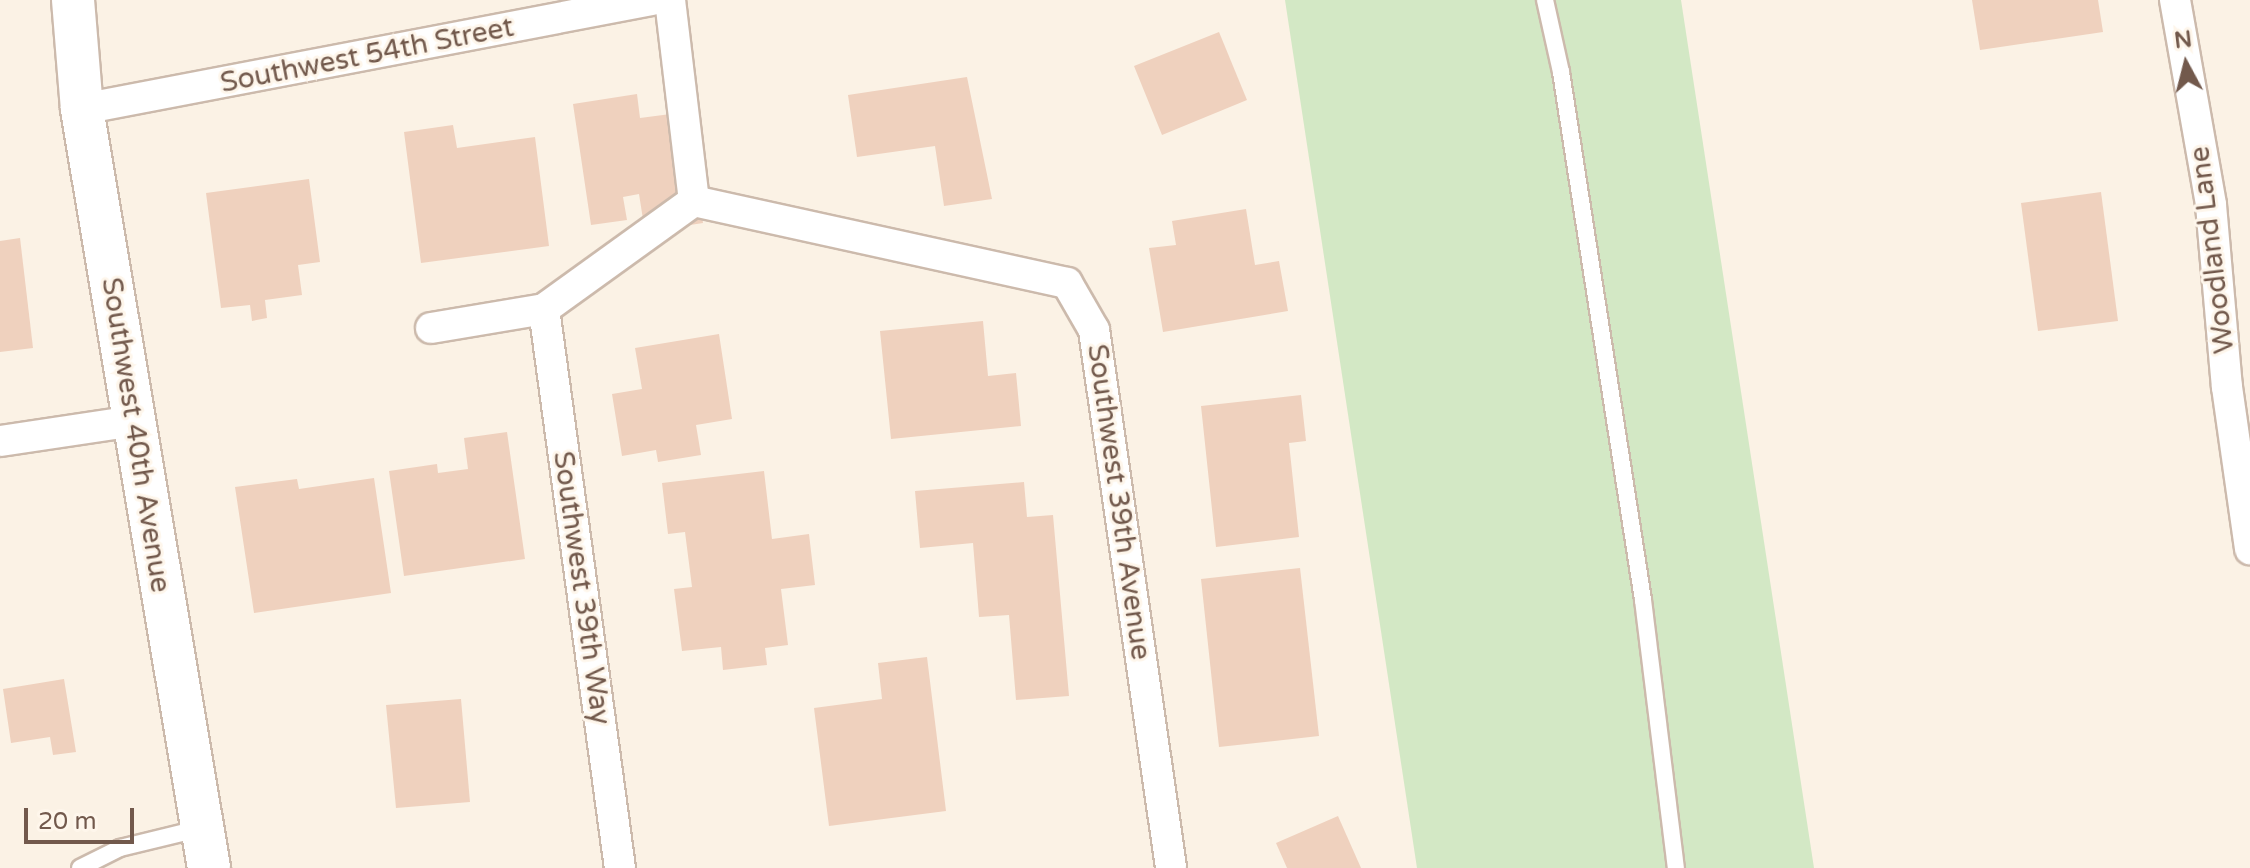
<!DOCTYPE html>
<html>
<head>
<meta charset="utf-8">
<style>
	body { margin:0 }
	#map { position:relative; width:2250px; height:868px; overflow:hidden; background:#fbf2e5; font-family:"Varela Round",sans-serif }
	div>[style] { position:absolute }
	.green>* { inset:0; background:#d3e8c5 }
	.building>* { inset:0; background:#efd1be }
	.roads { filter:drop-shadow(2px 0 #ccbaac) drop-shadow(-2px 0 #ccbaac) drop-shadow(0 2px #ccbaac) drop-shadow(0 -2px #ccbaac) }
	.lane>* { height:16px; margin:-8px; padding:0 8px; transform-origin:8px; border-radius:8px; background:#fff }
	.street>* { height:30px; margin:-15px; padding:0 15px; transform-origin:15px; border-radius:15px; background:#fff }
	.secondary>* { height:42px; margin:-21px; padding:0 21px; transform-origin:21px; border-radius:21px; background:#fff }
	span { translate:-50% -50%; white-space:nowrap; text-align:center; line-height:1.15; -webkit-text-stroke:6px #fef6eb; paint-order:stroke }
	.street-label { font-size:28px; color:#72594c }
	.north { position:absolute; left:2146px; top:24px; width:80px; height:80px; -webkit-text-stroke:6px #fef6eb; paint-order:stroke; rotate:353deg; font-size:22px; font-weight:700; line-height:32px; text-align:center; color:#72594c }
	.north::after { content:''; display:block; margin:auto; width:28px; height:36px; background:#72594c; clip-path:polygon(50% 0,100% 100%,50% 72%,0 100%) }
	.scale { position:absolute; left:24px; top:808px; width:110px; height:36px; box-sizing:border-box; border:4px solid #72594c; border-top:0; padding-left:10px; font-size:24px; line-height:28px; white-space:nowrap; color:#72594c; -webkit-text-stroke:6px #fef6eb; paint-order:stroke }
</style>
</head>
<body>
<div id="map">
	<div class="green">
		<div style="clip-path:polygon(1285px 0,1681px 0,1814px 868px,1417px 868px)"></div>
	</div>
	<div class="building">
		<div style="clip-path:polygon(1972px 0,2098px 0,2103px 32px,1980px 50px)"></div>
		<div style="clip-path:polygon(1219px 32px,1247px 100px,1162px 135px,1134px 66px)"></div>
		<div style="clip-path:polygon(967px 77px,992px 199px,944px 206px,935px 146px,857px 157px,848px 95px)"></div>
		<div style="clip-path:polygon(637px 94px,640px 118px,686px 112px,703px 223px,645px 232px,639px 194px,623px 197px,627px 220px,591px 225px,573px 104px)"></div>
		<div style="clip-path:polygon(453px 125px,457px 148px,535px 137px,549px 246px,421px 263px,404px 132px)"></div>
		<div style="clip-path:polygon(309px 179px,320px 262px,298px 265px,302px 295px,265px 300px,267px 318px,252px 321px,250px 305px,221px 308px,206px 193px)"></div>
		<div style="clip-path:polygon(2101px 192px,2118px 321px,2038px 331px,2021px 203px)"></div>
		<div style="clip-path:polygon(1246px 209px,1255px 265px,1279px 261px,1288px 311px,1163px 332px,1149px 248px,1176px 245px,1172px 221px)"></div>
		<div style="clip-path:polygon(20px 238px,33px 348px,0 352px,0 241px)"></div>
		<div style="clip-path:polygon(983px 321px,988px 376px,1016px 373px,1021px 426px,891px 439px,880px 331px)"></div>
		<div style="clip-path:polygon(719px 334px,732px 419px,696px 425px,701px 455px,658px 462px,656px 450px,622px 456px,612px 394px,642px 389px,635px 348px)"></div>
		<div style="clip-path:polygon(1301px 395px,1306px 441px,1289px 443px,1299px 537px,1216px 547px,1201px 406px)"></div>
		<div style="clip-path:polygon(507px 432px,525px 559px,404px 576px,389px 471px,437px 464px,438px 473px,468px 469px,464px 438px)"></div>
		<div style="clip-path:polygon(764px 471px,772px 539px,809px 534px,815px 585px,781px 589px,788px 645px,765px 648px,767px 665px,723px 670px,721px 647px,682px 651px,674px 589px,692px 587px,685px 532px,668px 534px,662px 483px)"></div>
		<div style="clip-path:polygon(374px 478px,391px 593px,254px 613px,235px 487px,297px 479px,299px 489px)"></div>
		<div style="clip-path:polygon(1024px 482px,1027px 517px,1053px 515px,1069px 696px,1016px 700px,1009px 615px,979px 617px,973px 543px,920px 548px,915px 491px)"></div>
		<div style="clip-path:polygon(1300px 568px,1319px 736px,1219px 747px,1201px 579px)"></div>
		<div style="clip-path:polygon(927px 657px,946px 811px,829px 826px,814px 708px,882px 699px,878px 663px)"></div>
		<div style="clip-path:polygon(64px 679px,76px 752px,53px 755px,50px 737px,11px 743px,3px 689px)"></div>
		<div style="clip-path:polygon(461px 699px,470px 802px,396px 808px,386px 705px)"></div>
		<div style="clip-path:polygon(1338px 816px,1361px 868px,1287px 868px,1276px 843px)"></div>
	</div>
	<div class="roads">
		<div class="lane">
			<div style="left:1545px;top:0;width:74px;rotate:77.5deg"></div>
			<div style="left:1561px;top:72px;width:534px;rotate:81.17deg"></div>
			<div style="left:1643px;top:600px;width:270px;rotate:83deg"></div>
			<div style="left:80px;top:868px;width:45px;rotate:-26.6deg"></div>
			<div style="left:120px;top:848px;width:84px;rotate:-13.7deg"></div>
		</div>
		<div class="street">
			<div style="left:670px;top:0;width:202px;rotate:83.2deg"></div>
			<div style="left:2175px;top:0;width:208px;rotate:80deg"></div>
			<div style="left:2211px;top:205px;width:183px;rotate:85deg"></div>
			<div style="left:2227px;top:387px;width:164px;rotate:81.9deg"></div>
			<div style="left:82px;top:109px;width:580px;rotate:-10.83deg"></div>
			<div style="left:694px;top:201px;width:382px;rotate:12.4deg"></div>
			<div style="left:1067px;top:283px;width:54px;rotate:60.1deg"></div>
			<div style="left:1094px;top:330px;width:543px;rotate:81.85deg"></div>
			<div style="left:544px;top:309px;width:564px;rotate:82.26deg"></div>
			<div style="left:431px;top:328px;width:115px;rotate:-9.5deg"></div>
			<div style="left:544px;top:309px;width:185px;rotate:-35.8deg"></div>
			<div style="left:0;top:441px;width:135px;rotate:-8.5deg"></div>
		</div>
		<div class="secondary">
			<div style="left:73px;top:0;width:109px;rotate:85.3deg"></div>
			<div style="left:82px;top:109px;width:770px;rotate:80.5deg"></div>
		</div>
	</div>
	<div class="street-label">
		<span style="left:367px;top:55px;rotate:-11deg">Southwest 54th Street</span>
		<span style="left:2212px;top:250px;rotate:-97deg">Woodland Lane</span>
		<span style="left:136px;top:435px;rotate:81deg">Southwest 40th Avenue</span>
		<span style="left:1119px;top:502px;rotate:82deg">Southwest 39th Avenue</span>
		<span style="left:582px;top:588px;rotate:82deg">Southwest 39th Way</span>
	</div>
	<div class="north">N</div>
	<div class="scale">20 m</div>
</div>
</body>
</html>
